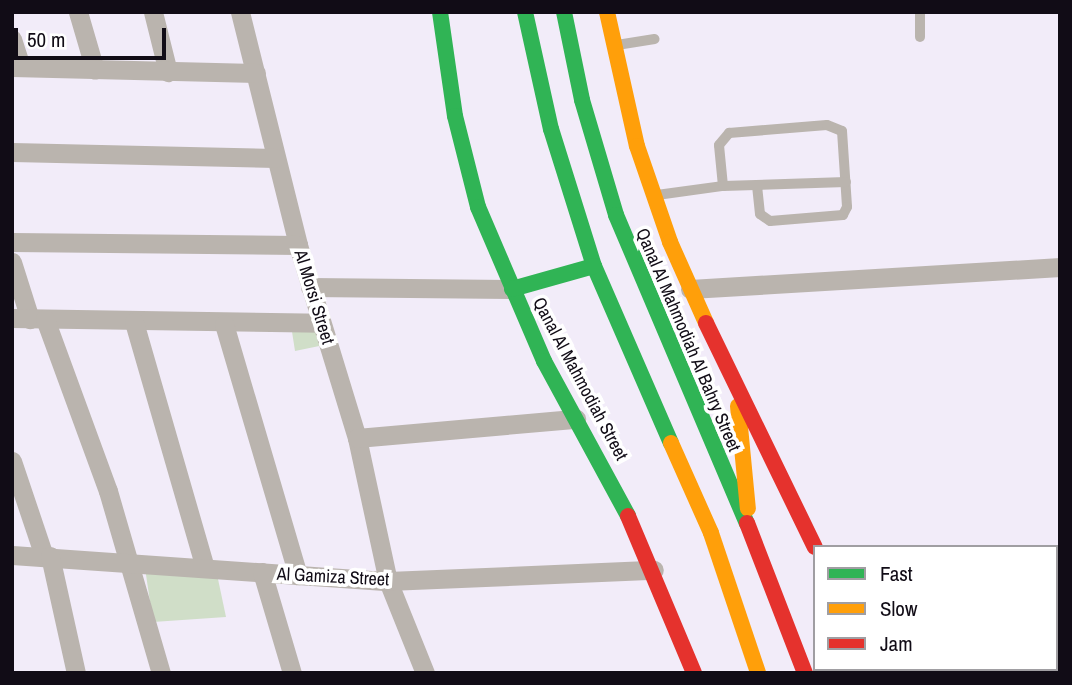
<!DOCTYPE html>
<html>
<head>
<meta charset="utf-8">
<style>
	body { margin:0 }
	#map { position:relative; width:1072px; height:685px; overflow:hidden; background:#f2ecf9; font-family:"Archivo Narrow",sans-serif }
	div>[style] { position:absolute }
	.green>* { inset:0; background:#d0dec8 }
	.lane>* { height:10px; margin:-5px; padding:0 5px; transform-origin:5px; border-radius:5px; background:#bab4ae }
	.street>* { height:19px; margin:-9.5px; padding:0 9.5px; transform-origin:9.5px; border-radius:9.5px; background:#bab4ae }
	.fast>* { height:16px; margin:-8px; padding:0 8px; transform-origin:8px; border-radius:8px; background:#30b455 }
	.slow>* { height:16px; margin:-8px; padding:0 8px; transform-origin:8px; border-radius:8px; background:#ff9f0a }
	.jam>* { height:16px; margin:-8px; padding:0 8px; transform-origin:8px; border-radius:8px; background:#e5322d }
	span { translate:-50% -50%; white-space:nowrap; text-align:center; line-height:1.15; -webkit-text-stroke:7px #fff; paint-order:stroke }
	.street-label { font-size:18px; color:#110c16 }
	.frame { position:absolute; inset:0; border:14px solid #110c16; pointer-events:none }
	.legend { position:absolute; left:813px; top:545px; width:245px; height:126px; box-sizing:border-box; background:#fff; border:2px solid #a09ea2; margin:0; padding:9px 12px; list-style:none; font-size:21px; color:#110c16 }
	.legend li { display:flex; align-items:center; gap:14px; height:35px }
	.legend b { width:35px; border:2px solid #a09ea2 }
	.scale { position:absolute; left:14px; top:28px; width:152px; height:32px; box-sizing:border-box; border:4px solid #110c16; border-top:0; padding-left:9px; font-size:21px; line-height:24px; white-space:nowrap; color:#110c16; -webkit-text-stroke:5px #fff; paint-order:stroke }
</style>
</head>
<body>
<div id="map">
	<div class="green">
		<div style="clip-path:polygon(321px 316px,329px 344px,295px 351px,290px 319px)"></div>
		<div style="clip-path:polygon(145px 568px,211px 572px,218px 579px,226px 617px,153px 622px)"></div>
	</div>
	<div class="lane">
		<div style="left:920px;top:12px;width:25px;rotate:90deg"></div>
		<div style="left:617px;top:45px;width:38px;rotate:-9deg"></div>
		<div style="left:723px;top:186px;width:41px;rotate:-95.6deg"></div>
		<div style="left:719px;top:145px;width:16px;rotate:-50deg"></div>
		<div style="left:729px;top:133px;width:98px;rotate:-4.7deg"></div>
		<div style="left:827px;top:125px;width:16px;rotate:22deg"></div>
		<div style="left:842px;top:131px;width:76px;rotate:86.2deg"></div>
		<div style="left:847px;top:207px;width:9px;rotate:117deg"></div>
		<div style="left:843px;top:215px;width:73px;rotate:175.3deg"></div>
		<div style="left:770px;top:221px;width:12px;rotate:-145deg"></div>
		<div style="left:760px;top:214px;width:29px;rotate:-96deg"></div>
		<div style="left:657px;top:195px;width:67px;rotate:-7.8deg"></div>
		<div style="left:723px;top:186px;width:123px;rotate:-1.9deg"></div>
	</div>
	<div class="street">
		<div style="left:78px;top:12px;width:60px;rotate:73.7deg"></div>
		<div style="left:153px;top:12px;width:62px;rotate:76deg"></div>
		<div style="left:240px;top:12px;width:240px;rotate:76deg"></div>
		<div style="left:298px;top:245px;width:202px;rotate:73deg"></div>
		<div style="left:357px;top:438px;width:146px;rotate:77.8deg"></div>
		<div style="left:388px;top:581px;width:99px;rotate:68.1deg"></div>
		<div style="left:12px;top:39px;width:29px;rotate:72deg"></div>
		<div style="left:12px;top:67px;width:244px;rotate:1.4deg"></div>
		<div style="left:12px;top:152px;width:263px;rotate:1.3deg"></div>
		<div style="left:12px;top:242px;width:286px;rotate:0.6deg"></div>
		<div style="left:12px;top:262px;width:60px;rotate:72.5deg"></div>
		<div style="left:310px;top:287px;width:202px;rotate:0.6deg"></div>
		<div style="left:690px;top:289px;width:371px;rotate:-3.4deg"></div>
		<div style="left:12px;top:318px;width:309px;rotate:0.9deg"></div>
		<div style="left:45px;top:319px;width:183px;rotate:69.9deg"></div>
		<div style="left:108px;top:491px;width:190px;rotate:73.8deg"></div>
		<div style="left:134px;top:322px;width:256px;rotate:73.9deg"></div>
		<div style="left:224px;top:324px;width:262px;rotate:73.6deg"></div>
		<div style="left:357px;top:438px;width:220px;rotate:-5deg"></div>
		<div style="left:12px;top:461px;width:100px;rotate:71.4deg"></div>
		<div style="left:12px;top:555px;width:377px;rotate:4deg"></div>
		<div style="left:388px;top:581px;width:266px;rotate:-2.4deg"></div>
		<div style="left:50px;top:556px;width:120px;rotate:77.5deg"></div>
		<div style="left:262px;top:572px;width:105px;rotate:73.5deg"></div>
	</div>
	<div class="fast">
		<div style="left:440px;top:12px;width:105px;rotate:81.8deg"></div>
		<div style="left:455px;top:116px;width:94px;rotate:75.8deg"></div>
		<div style="left:478px;top:207px;width:168px;rotate:66.8deg"></div>
		<div style="left:544px;top:361px;width:176px;rotate:61.5deg"></div>
		<div style="left:525px;top:12px;width:120px;rotate:77.5deg"></div>
		<div style="left:551px;top:129px;width:144px;rotate:72.6deg"></div>
		<div style="left:594px;top:266px;width:193px;rotate:66.5deg"></div>
		<div style="left:564px;top:12px;width:90px;rotate:78.4deg"></div>
		<div style="left:582px;top:100px;width:120px;rotate:73.5deg"></div>
		<div style="left:616px;top:215px;width:335px;rotate:67deg"></div>
		<div style="left:512px;top:289px;width:85px;rotate:-15.7deg"></div>
		<div style="left:867px;top:669px;width:4px;rotate:76deg"></div>
	</div>
	<div class="slow">
		<div style="left:607px;top:12px;width:137px;rotate:77.4deg"></div>
		<div style="left:637px;top:146px;width:102px;rotate:71deg"></div>
		<div style="left:670px;top:242px;width:89px;rotate:66deg"></div>
		<div style="left:738px;top:406px;width:103px;rotate:84.5deg"></div>
		<div style="left:671px;top:443px;width:98px;rotate:66deg"></div>
		<div style="left:711px;top:533px;width:148px;rotate:71.4deg"></div>
	</div>
	<div class="jam">
		<div style="left:706px;top:323px;width:249px;rotate:64.1deg"></div>
		<div style="left:628px;top:516px;width:170px;rotate:67.2deg"></div>
		<div style="left:747px;top:523px;width:161px;rotate:68.9deg"></div>
	</div>
	<div class="street-label">
		<span style="left:314px;top:297px;rotate:73deg">Al Morsi Street</span>
		<span style="left:688px;top:340px;rotate:67deg">Qanal Al Mahmodiah Al Bahry Street</span>
		<span style="left:580px;top:379px;rotate:62deg">Qanal Al Mahmodiah Street</span>
		<span style="left:333px;top:577px;rotate:3deg">Al Gamiza Street</span>
	</div>
	<div class="frame"></div>
	<ul class="legend">
	<li><b style="height:9px;background:#30b455"></b>Fast</li>
	<li><b style="height:9px;background:#ff9f0a"></b>Slow</li>
	<li><b style="height:9px;background:#e5322d"></b>Jam</li>
	</ul>
	<div class="scale">50 m</div>
</div>
</body>
</html>
